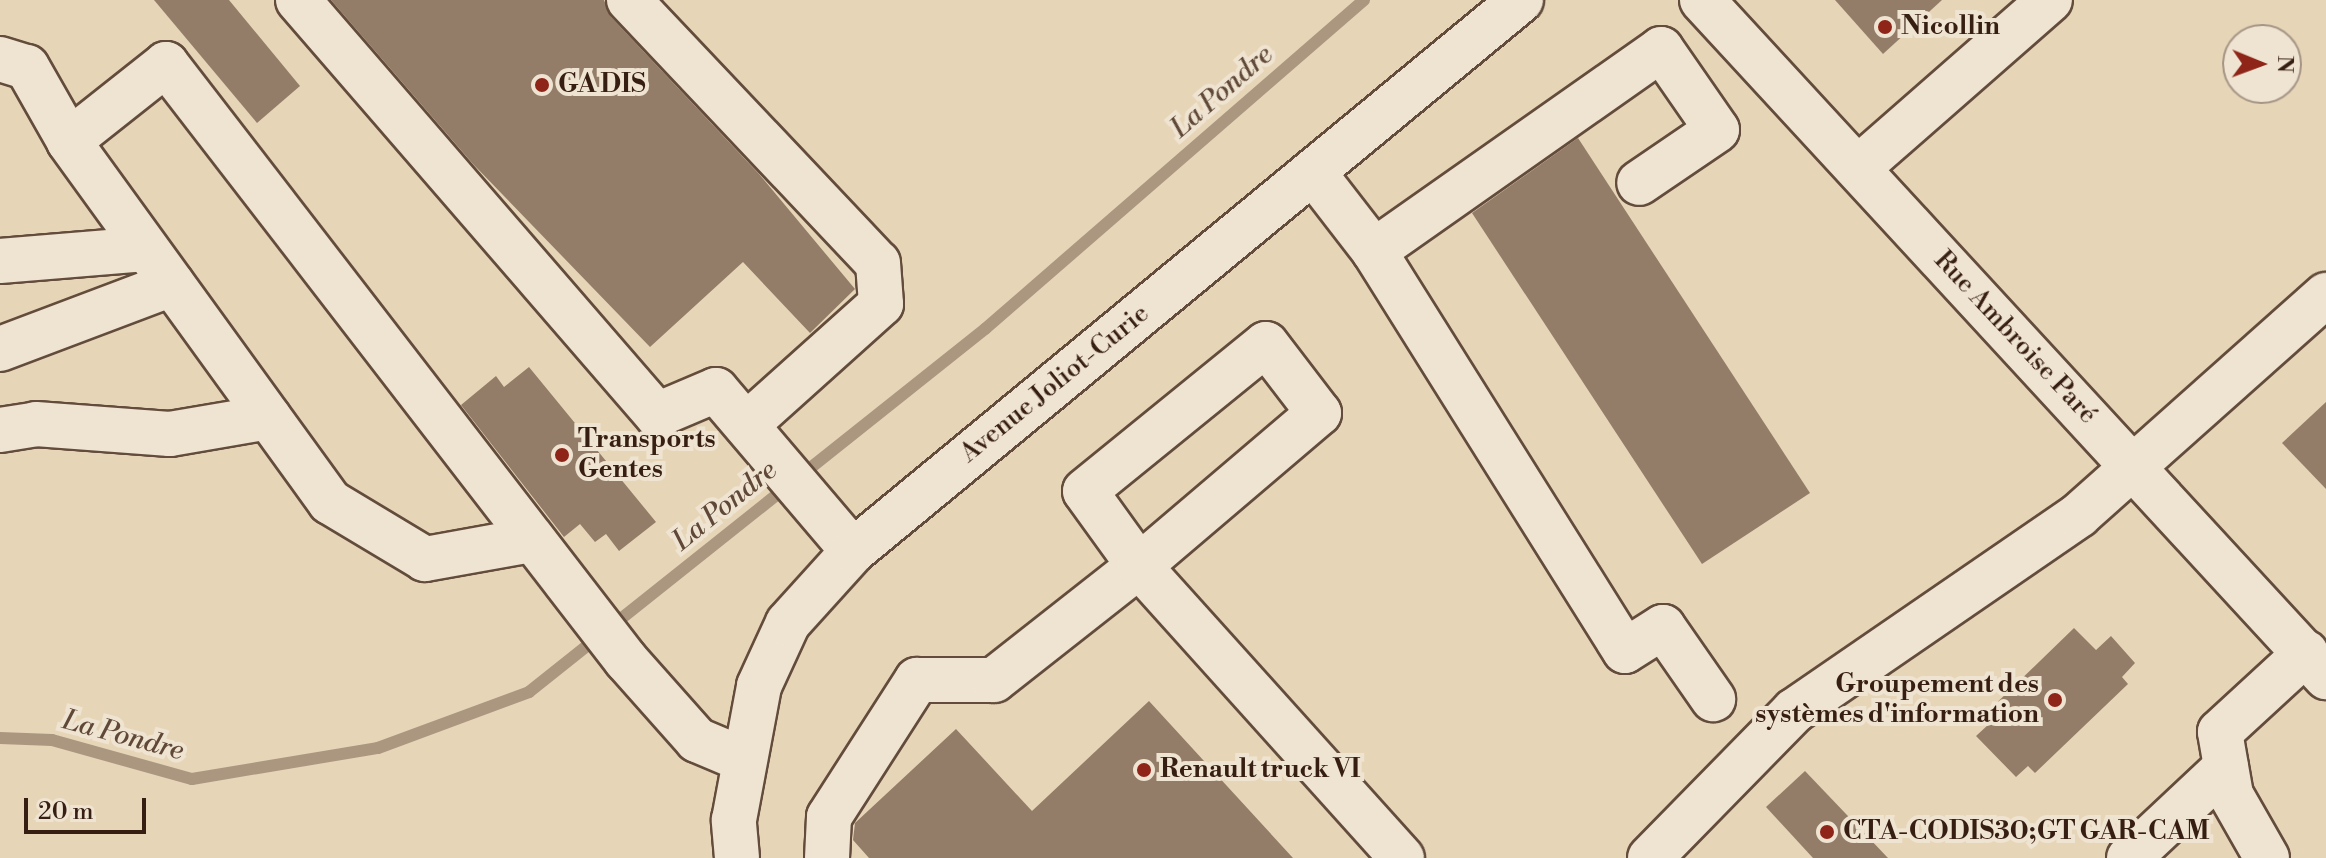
<!DOCTYPE html>
<html>
<head>
<meta charset="utf-8">
<style>
	body { margin:0 }
	#map { position:relative; width:2326px; height:858px; overflow:hidden; background:#e7d5b8; font-family:"Libre Bodoni",serif }
	div>[style] { position:absolute }
	.stream>* { height:12px; margin:-6px; padding:0 6px; transform-origin:6px; border-radius:6px; background:#ab9780 }
	.building>* { inset:0; background:#937d68 }
	.roads { filter:drop-shadow(2px 0 #634c3c) drop-shadow(-2px 0 #634c3c) drop-shadow(0 2px #634c3c) drop-shadow(0 -2px #634c3c) }
	.minor>* { height:44px; margin:-22px; padding:0 22px; transform-origin:22px; border-radius:22px; background:#efe4d1 }
	.dots>* { width:22px; height:22px; translate:-50% -50%; box-sizing:border-box; border:4px solid #efe4d1; border-radius:50% }
	span { translate:-50% -50%; white-space:nowrap; text-align:center; line-height:1.15; -webkit-text-stroke:8px #efe4d1; paint-order:stroke }
	.poi-label { font-size:26px; color:#371e12; font-weight:700 }
	.left { translate:0 -50%; text-align:left }
	.right { translate:-100% -50%; text-align:right }
	.street-label { font-size:26px; color:#371e12 }
	.water-label { font-size:28px; color:#604838; font-style:italic }
	.north { position:absolute; left:2222px; top:24px; width:80px; height:80px; box-sizing:border-box; background:#efe4d1; border:2px solid #a59585; border-radius:50%; rotate:91deg; font-size:22px; font-weight:700; line-height:32px; text-align:center; color:#371e12 }
	.north::after { content:''; display:block; margin:auto; width:28px; height:36px; background:#8f2418; clip-path:polygon(50% 0,100% 100%,50% 72%,0 100%) }
	.scale { position:absolute; left:24px; top:798px; width:122px; height:36px; box-sizing:border-box; border:4px solid #371e12; border-top:0; padding-left:10px; font-size:24px; line-height:28px; white-space:nowrap; color:#371e12; -webkit-text-stroke:6px #efe4d1; paint-order:stroke }
</style>
</head>
<body>
<div id="map">
	<div class="stream">
		<div style="left:0;top:738px;width:52px;rotate:2.2deg"></div>
		<div style="left:52px;top:740px;width:145px;rotate:15.6deg"></div>
		<div style="left:192px;top:779px;width:189px;rotate:-9.5deg"></div>
		<div style="left:378px;top:748px;width:161px;rotate:-20.3deg"></div>
		<div style="left:529px;top:692px;width:583px;rotate:-38.52deg"></div>
		<div style="left:985px;top:329px;width:502px;rotate:-40.96deg"></div>
	</div>
	<div class="building">
		<div style="clip-path:polygon(154px 0,229px 0,300px 86px,257px 123px)"></div>
		<div style="clip-path:polygon(331px 0,604px 0,611px 17px,759px 174px,855px 289px,810px 333px,743px 262px,650px 347px,473px 164px)"></div>
		<div style="clip-path:polygon(1835px 0,1942px 0,1883px 54px)"></div>
		<div style="clip-path:polygon(1578px 138px,1810px 493px,1702px 564px,1472px 213px)"></div>
		<div style="clip-path:polygon(529px 367px,656px 522px,619px 551px,606px 534px,595px 542px,580px 524px,564px 537px,461px 405px,496px 376px,504px 387px)"></div>
		<div style="clip-path:polygon(2326px 402px,2326px 489px,2282px 443px)"></div>
		<div style="clip-path:polygon(2074px 628px,2096px 650px,2111px 636px,2135px 663px,2122px 677px,2128px 684px,2035px 773px,2028px 766px,2016px 777px,1976px 736px,1989px 724px,1982px 717px)"></div>
		<div style="clip-path:polygon(1149px 701px,1293px 858px,869px 858px,853px 840px,855px 823px,956px 729px,1032px 811px)"></div>
		<div style="clip-path:polygon(1805px 771px,1888px 858px,1813px 858px,1766px 807px)"></div>
	</div>
	<div class="roads">
		<div class="minor">
			<div style="left:298px;top:0;width:549px;rotate:49.14deg"></div>
			<div style="left:657px;top:415px;width:64px;rotate:-23deg"></div>
			<div style="left:716px;top:390px;width:211px;rotate:49.6deg"></div>
			<div style="left:629px;top:0;width:362px;rotate:46.6deg"></div>
			<div style="left:878px;top:263px;width:41px;rotate:85.8deg"></div>
			<div style="left:881px;top:304px;width:181px;rotate:138.1deg"></div>
			<div style="left:1702px;top:0;width:921px;rotate:47.33deg"></div>
			<div style="left:0;top:59px;width:28px;rotate:17deg"></div>
			<div style="left:27px;top:67px;width:85px;rotate:60.4deg"></div>
			<div style="left:1858px;top:168px;width:255px;rotate:-41.2deg"></div>
			<div style="left:1313px;top:172px;width:100px;rotate:52.3deg"></div>
			<div style="left:1374px;top:251px;width:472px;rotate:57.9deg"></div>
			<div style="left:1625px;top:651px;width:45px;rotate:-32.3deg"></div>
			<div style="left:1663px;top:627px;width:88px;rotate:55.2deg"></div>
			<div style="left:1374px;top:251px;width:351px;rotate:-35.1deg"></div>
			<div style="left:1661px;top:49px;width:98px;rotate:55.3deg"></div>
			<div style="left:1717px;top:130px;width:94px;rotate:145.8deg"></div>
			<div style="left:0;top:261px;width:146px;rotate:-4.7deg"></div>
			<div style="left:1266px;top:344px;width:87px;rotate:52.5deg"></div>
			<div style="left:1319px;top:413px;width:236px;rotate:139.6deg"></div>
			<div style="left:1139px;top:566px;width:92px;rotate:-125.8deg"></div>
			<div style="left:1085px;top:491px;width:233px;rotate:-39.1deg"></div>
			<div style="left:0;top:349px;width:184px;rotate:-20.7deg"></div>
			<div style="left:0;top:430px;width:36px;rotate:-9deg"></div>
			<div style="left:36px;top:424px;width:134px;rotate:4.3deg"></div>
			<div style="left:170px;top:434px;width:100px;rotate:-9.7deg"></div>
			<div style="left:531px;top:540px;width:108px;rotate:169.8deg"></div>
			<div style="left:425px;top:559px;width:111px;rotate:-149deg"></div>
			<div style="left:330px;top:502px;width:445px;rotate:-125.9deg"></div>
			<div style="left:69px;top:141px;width:124px;rotate:-38.4deg"></div>
			<div style="left:166px;top:64px;width:753px;rotate:52.34deg"></div>
			<div style="left:626px;top:660px;width:107px;rotate:48.4deg"></div>
			<div style="left:697px;top:740px;width:49px;rotate:22.9deg"></div>
			<div style="left:737px;top:858px;width:38px;rotate:-95deg"></div>
			<div style="left:734px;top:820px;width:136px;rotate:-79.4deg"></div>
			<div style="left:759px;top:686px;width:69px;rotate:-65.3deg"></div>
			<div style="left:788px;top:623px;width:97px;rotate:-47.9deg"></div>
			<div style="left:853px;top:551px;width:866px;rotate:-39.52deg"></div>
			<div style="left:827px;top:858px;width:41px;rotate:-87.2deg"></div>
			<div style="left:829px;top:817px;width:163px;rotate:-57.3deg"></div>
			<div style="left:917px;top:680px;width:77px"></div>
			<div style="left:994px;top:680px;width:184px;rotate:-38.2deg"></div>
			<div style="left:1139px;top:566px;width:393px;rotate:48deg"></div>
			<div style="left:1650px;top:858px;width:206px;rotate:-45.6deg"></div>
			<div style="left:1794px;top:711px;width:346px;rotate:-34.5deg"></div>
			<div style="left:2079px;top:515px;width:331px;rotate:-41.7deg"></div>
			<div style="left:2129px;top:858px;width:133px;rotate:-43.2deg"></div>
			<div style="left:2267px;top:858px;width:73px;rotate:-119.7deg"></div>
			<div style="left:2231px;top:795px;width:64px;rotate:-99.9deg"></div>
			<div style="left:2220px;top:732px;width:117px;rotate:-42.6deg"></div>
		</div>
	</div>
	<div class="dots">
		<div style="left:1885px;top:27px;background:#8f2418"></div>
		<div style="left:542px;top:85px;background:#8f2418"></div>
		<div style="left:562px;top:455px;background:#8f2418"></div>
		<div style="left:2055px;top:700px;background:#8f2418"></div>
		<div style="left:1144px;top:770px;background:#8f2418"></div>
		<div style="left:1827px;top:832px;background:#8f2418"></div>
	</div>
	<div class="poi-label">
		<span class="left" style="left:1901px;top:27px">Nicollin</span>
		<span class="left" style="left:558px;top:85px">GA DIS</span>
		<span class="left" style="left:578px;top:455px">Transports<br>Gentes</span>
		<span class="right" style="left:2039px;top:700px">Groupement des<br>systèmes d'information</span>
		<span class="left" style="left:1160px;top:770px">Renault truck VI</span>
		<span class="left" style="left:1843px;top:832px">CTA-CODIS30;GT GAR-CAM</span>
	</div>
	<div class="street-label">
		<span style="left:2015px;top:338px;rotate:47deg">Rue Ambroise Paré</span>
		<span style="left:1055px;top:384px;rotate:-39deg">Avenue Joliot-Curie</span>
	</div>
	<div class="water-label">
		<span style="left:1222px;top:92px;rotate:-41deg">La Pondre</span>
		<span style="left:725px;top:506px;rotate:-39deg">La Pondre</span>
		<span style="left:123px;top:736px;rotate:15deg">La Pondre</span>
	</div>
	<div class="north">N</div>
	<div class="scale">20 m</div>
</div>
</body>
</html>
